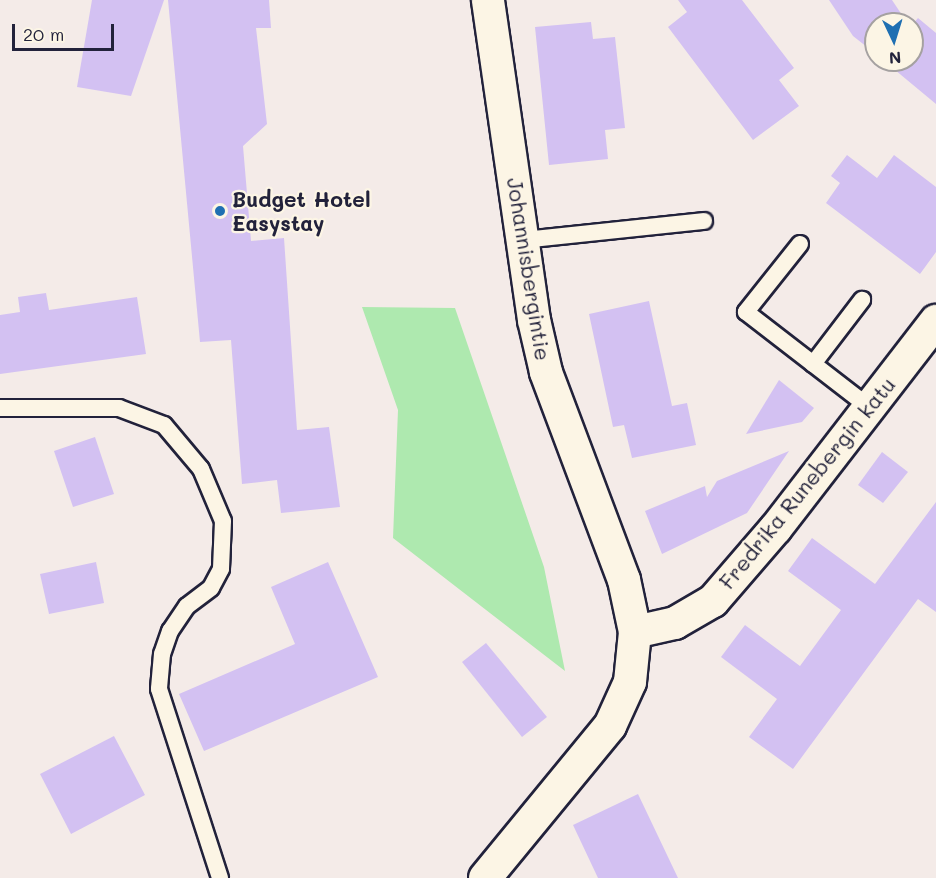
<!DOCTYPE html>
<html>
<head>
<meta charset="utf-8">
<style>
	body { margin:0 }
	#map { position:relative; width:936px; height:878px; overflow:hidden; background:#f4ebe8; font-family:Mali,sans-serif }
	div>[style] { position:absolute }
	.green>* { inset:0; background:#aee9af }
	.building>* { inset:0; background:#d3c1f2 }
	.roads { filter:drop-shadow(2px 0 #22223b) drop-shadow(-2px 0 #22223b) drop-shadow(0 2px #22223b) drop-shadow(0 -2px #22223b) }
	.lane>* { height:16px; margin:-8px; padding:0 8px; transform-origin:8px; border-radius:8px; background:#fcf5e5 }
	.street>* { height:32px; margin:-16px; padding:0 16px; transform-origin:16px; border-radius:16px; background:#fcf5e5 }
	.dots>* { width:16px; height:16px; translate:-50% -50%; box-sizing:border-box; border:3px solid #fcf5e5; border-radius:50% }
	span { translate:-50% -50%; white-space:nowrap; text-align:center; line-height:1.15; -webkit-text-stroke:4.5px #fcf5e5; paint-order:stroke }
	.poi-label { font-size:21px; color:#22223b; font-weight:700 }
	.left { translate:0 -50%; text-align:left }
	.street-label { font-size:21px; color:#22223b }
	.north { position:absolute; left:864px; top:12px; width:60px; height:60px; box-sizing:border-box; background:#fcf5e5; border:2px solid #a5a1a1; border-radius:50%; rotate:176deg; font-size:16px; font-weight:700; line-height:24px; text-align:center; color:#22223b }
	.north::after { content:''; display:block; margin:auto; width:21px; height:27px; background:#1f6fb2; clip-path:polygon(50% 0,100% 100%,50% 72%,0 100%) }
	.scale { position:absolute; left:12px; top:24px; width:102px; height:27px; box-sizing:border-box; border:3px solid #22223b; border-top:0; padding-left:8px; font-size:18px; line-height:21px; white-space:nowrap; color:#22223b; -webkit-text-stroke:4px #fcf5e5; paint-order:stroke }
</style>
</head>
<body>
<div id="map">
	<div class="green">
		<div style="clip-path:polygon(362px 307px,455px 308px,544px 567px,565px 671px,393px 538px,398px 410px)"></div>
	</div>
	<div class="building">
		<div style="clip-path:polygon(92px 0,164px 0,131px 96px,77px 87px)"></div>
		<div style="clip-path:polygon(168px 0,269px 0,271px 28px,256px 28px,267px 124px,243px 146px,251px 241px,284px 238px,297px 430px,329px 427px,340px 507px,281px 513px,277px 480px,242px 484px,231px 340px,200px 342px)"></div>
		<div style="clip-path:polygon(678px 0,742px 0,794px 68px,779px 80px,799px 106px,753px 140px,668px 27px,687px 12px)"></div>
		<div style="clip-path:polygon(829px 0,892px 0,908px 24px,876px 24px,876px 48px,872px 51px,853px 36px)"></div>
		<div style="clip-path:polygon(918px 18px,936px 33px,936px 104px,883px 60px,912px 60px,912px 25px)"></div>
		<div style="clip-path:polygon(591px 22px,593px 39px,615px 37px,625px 128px,605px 130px,608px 159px,549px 165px,535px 27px)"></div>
		<div style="clip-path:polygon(847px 155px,877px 178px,894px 155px,936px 187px,936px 252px,920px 274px,826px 203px,840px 183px,831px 176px)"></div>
		<div style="clip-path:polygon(46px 293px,49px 310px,137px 297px,146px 354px,0 374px,0 315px,20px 312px,18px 297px)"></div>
		<div style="clip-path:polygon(649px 301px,672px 406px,687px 403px,696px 445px,632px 458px,624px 425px,613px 427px,589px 314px)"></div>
		<div style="clip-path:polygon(779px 380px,814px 408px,802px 422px,746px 434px)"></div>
		<div style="clip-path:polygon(95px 437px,114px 494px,73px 507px,54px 451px)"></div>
		<div style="clip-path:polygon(789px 451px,747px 513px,662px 554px,645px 511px,705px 486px,707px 497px,717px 481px)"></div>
		<div style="clip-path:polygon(882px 452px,908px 472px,883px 503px,858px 485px)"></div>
		<div style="clip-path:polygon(936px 502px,936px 612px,918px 599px,793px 769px,749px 737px,777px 699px,721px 657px,745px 625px,800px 666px,841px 610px,788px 571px,812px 538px,875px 584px)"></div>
		<div style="clip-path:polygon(96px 562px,104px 603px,49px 614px,40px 574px)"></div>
		<div style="clip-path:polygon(328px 562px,378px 677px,204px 751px,179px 694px,295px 644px,271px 587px)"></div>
		<div style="clip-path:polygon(486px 643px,547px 717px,522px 737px,462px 662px)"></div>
		<div style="clip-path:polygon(114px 736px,145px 795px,71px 834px,40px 774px)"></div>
		<div style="clip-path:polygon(638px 794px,678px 878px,598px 878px,573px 825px)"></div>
	</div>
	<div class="roads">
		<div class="lane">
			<div style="left:523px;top:240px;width:182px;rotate:-6deg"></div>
			<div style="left:800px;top:244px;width:87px;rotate:128.5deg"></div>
			<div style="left:746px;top:312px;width:155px;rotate:37.7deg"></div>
			<div style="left:813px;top:364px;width:81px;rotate:-52.6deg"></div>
			<div style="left:0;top:408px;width:119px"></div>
			<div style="left:119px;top:408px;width:48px;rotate:20.7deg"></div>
			<div style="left:164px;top:425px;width:57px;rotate:49.9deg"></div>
			<div style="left:201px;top:469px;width:56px;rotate:67.1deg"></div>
			<div style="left:223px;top:521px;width:48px;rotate:92.4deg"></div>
			<div style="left:221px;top:569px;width:21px;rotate:118deg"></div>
			<div style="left:211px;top:588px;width:30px;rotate:143deg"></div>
			<div style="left:187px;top:606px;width:30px;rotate:124deg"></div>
			<div style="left:170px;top:631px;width:24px;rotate:109deg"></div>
			<div style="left:162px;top:654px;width:35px;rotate:95deg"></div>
			<div style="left:159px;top:689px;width:199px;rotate:72.1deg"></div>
		</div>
		<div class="street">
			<div style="left:635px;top:632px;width:41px;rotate:-12.7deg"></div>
			<div style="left:675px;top:623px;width:44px;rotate:-30.1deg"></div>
			<div style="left:713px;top:601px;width:96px;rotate:-49.2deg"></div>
			<div style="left:776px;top:528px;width:262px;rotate:-52.3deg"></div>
			<div style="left:485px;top:878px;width:197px;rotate:-50.6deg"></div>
			<div style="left:610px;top:726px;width:48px;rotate:-65.6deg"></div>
			<div style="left:630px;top:682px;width:50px;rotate:-84.3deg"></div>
			<div style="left:635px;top:632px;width:53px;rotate:-101.9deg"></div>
			<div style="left:624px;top:580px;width:222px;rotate:-110.6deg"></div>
			<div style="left:546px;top:372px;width:53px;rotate:-103deg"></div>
			<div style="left:534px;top:320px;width:323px;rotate:-98.2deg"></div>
		</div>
	</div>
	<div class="dots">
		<div style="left:220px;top:211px;background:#1f6fb2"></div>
	</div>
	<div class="poi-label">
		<span class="left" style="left:232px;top:211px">Budget Hotel<br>Easystay</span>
	</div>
	<div class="street-label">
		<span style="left:529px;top:269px;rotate:81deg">Johannisbergintie</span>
		<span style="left:807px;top:483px;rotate:-51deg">Fredrika Runebergin katu</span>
	</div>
	<div class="north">N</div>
	<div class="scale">20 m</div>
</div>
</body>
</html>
